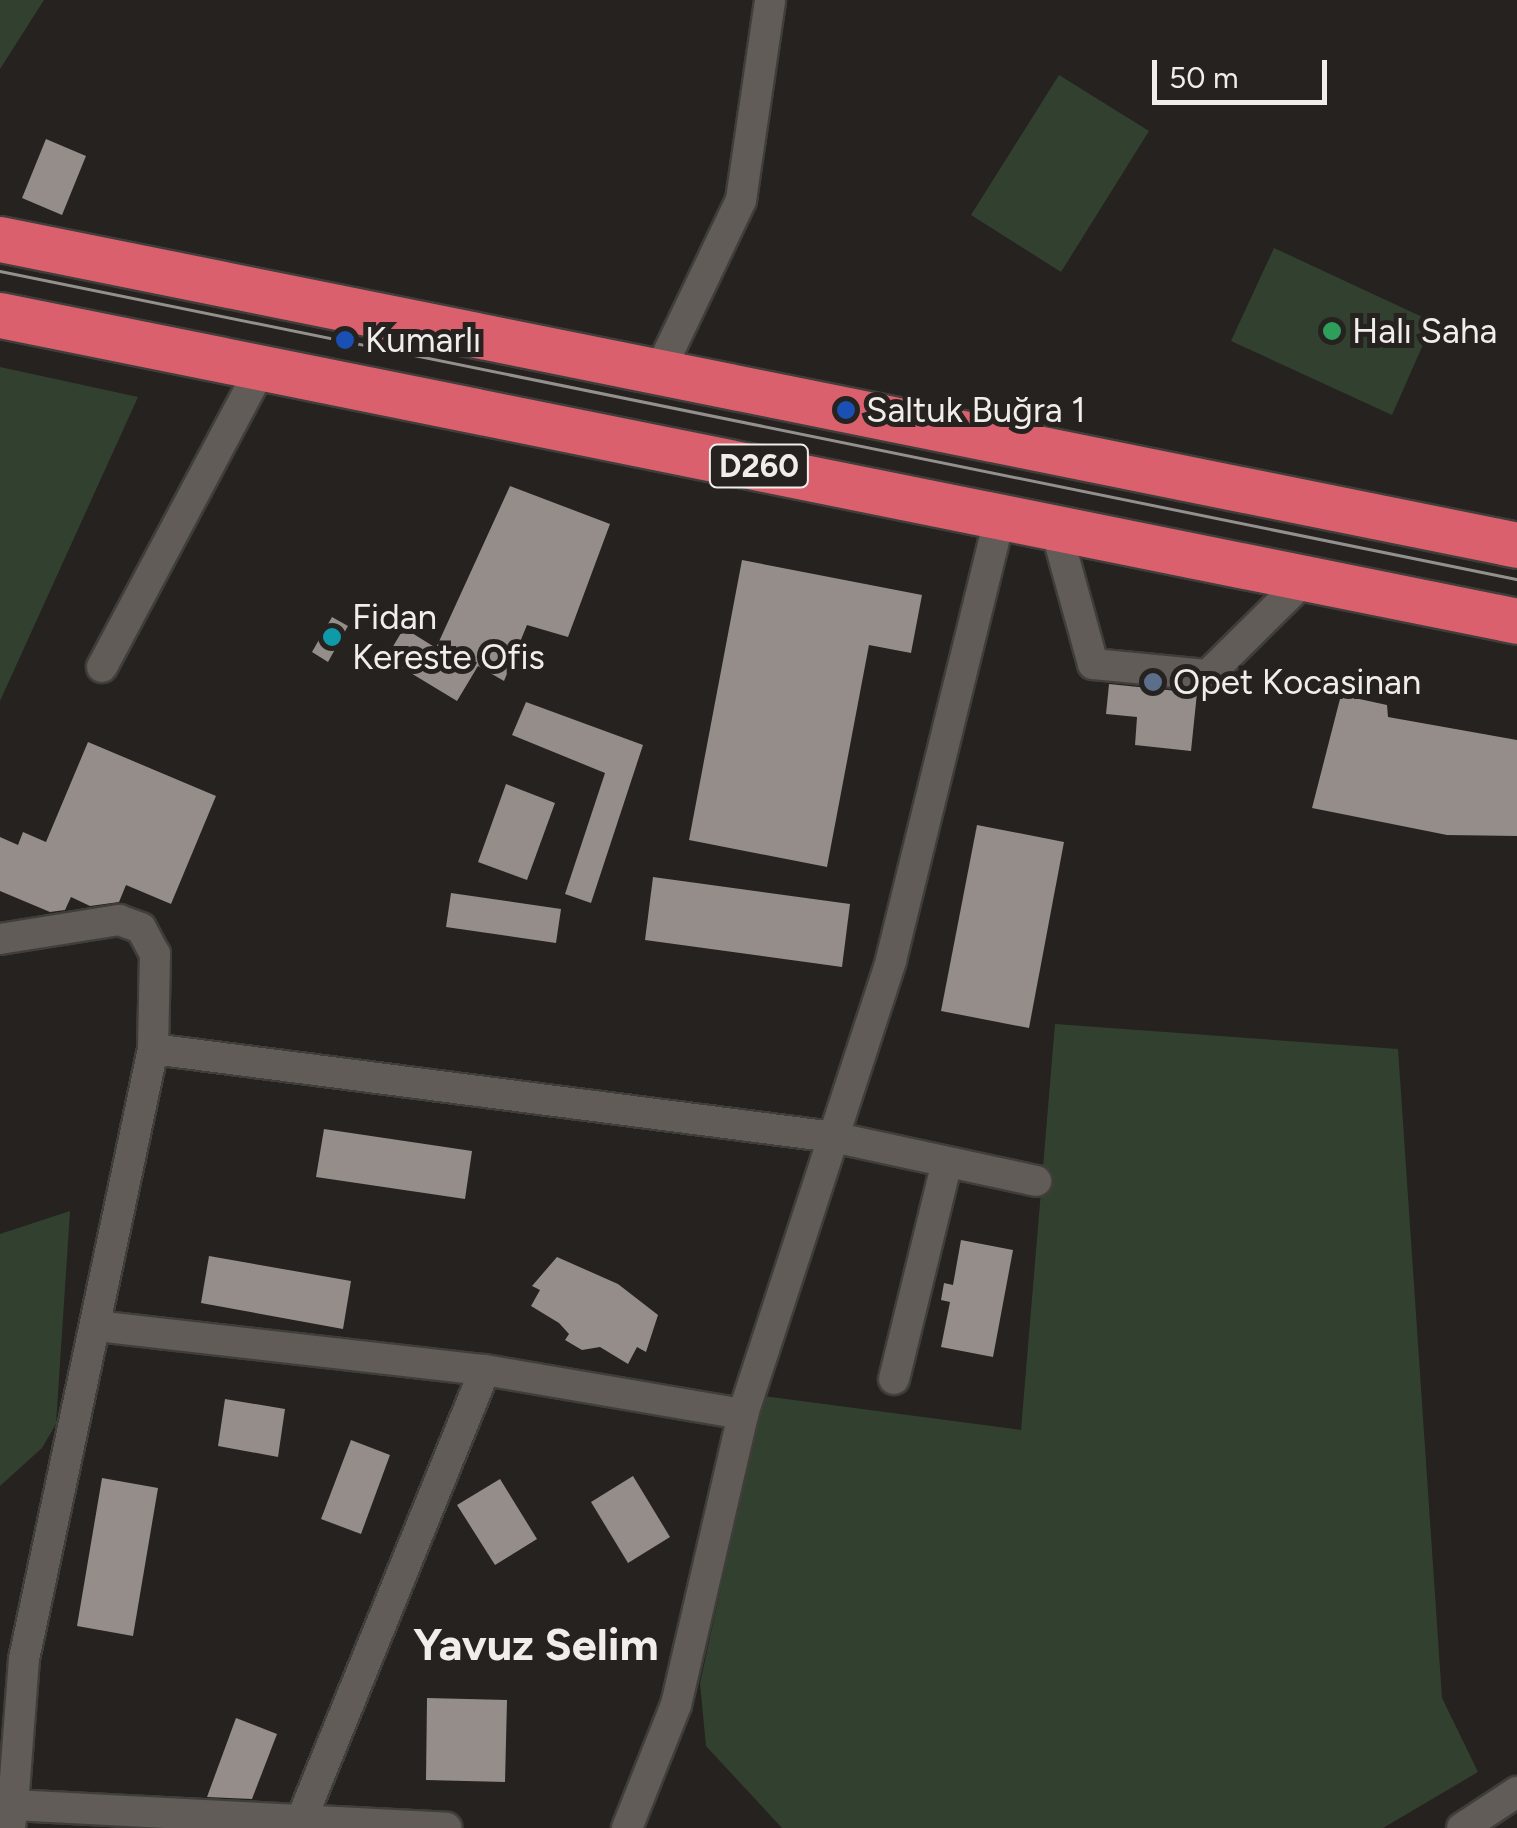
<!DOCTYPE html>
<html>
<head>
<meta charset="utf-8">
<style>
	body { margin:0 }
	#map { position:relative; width:1517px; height:1828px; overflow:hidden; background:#26221f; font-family:Figtree,sans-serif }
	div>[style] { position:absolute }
	.green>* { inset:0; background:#32412f }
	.building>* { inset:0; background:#948d8a }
	.roads { filter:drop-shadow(2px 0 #403e3a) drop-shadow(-2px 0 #403e3a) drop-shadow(0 2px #403e3a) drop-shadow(0 -2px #403e3a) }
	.minor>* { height:30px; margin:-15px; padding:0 15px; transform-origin:15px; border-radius:15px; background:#615c58 }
	.highway>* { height:45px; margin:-22.5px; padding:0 22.5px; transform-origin:22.5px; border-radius:22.5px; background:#db606e }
	.tram>* { height:2.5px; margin:-1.25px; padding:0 1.25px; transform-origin:1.25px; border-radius:1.25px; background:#93908d }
	.dots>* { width:28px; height:28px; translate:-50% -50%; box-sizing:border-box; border:5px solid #26221f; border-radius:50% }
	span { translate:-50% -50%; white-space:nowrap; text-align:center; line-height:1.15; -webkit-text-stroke:10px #26221f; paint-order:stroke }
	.shield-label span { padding:2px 8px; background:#26221f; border:2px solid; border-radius:8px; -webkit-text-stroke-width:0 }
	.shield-label { font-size:32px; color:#f0edea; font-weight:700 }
	.poi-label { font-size:35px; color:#f0edea }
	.left { translate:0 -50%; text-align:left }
	.district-label { font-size:45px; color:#f0edea; font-weight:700 }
	.scale { position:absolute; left:1152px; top:60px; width:175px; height:45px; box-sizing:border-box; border:5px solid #f0edea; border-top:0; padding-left:12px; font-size:30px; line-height:35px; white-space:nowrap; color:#f0edea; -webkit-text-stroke:8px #26221f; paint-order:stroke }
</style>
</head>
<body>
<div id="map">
	<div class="green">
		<div style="clip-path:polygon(0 0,44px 0,0 69px)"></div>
		<div style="clip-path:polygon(1059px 75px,1149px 131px,1061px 272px,971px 215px)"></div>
		<div style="clip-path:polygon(1274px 248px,1433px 322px,1392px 415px,1231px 341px)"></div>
		<div style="clip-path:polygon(0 367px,138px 397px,0 701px)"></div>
		<div style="clip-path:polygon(1055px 1024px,1398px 1049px,1442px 1698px,1478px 1772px,1383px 1828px,782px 1828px,706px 1746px,700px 1683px,763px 1396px,1021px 1430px)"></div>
		<div style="clip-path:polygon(70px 1211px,56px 1424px,42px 1448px,0 1486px,0 1234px)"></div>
	</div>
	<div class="building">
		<div style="clip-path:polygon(46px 139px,86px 156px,62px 215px,22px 198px)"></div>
		<div style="clip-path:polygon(510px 486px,610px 524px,568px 637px,527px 625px,504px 681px,478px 666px,457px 701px,386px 658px,404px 628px,436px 648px)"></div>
		<div style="clip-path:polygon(742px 560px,922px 595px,911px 653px,869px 645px,827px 867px,689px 840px)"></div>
		<div style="clip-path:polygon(332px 617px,348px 626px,328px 662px,312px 652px)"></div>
		<div style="clip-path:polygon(1109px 684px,1197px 693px,1191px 751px,1135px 745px,1137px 717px,1106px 714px)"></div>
		<div style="clip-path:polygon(1341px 695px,1387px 705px,1388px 717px,1517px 740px,1517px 836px,1447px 835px,1312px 808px)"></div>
		<div style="clip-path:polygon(526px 702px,643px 745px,591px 903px,565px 894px,605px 773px,512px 735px)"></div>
		<div style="clip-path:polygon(88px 742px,216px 796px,171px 904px,126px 885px,119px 902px,90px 906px,71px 897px,65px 910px,50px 912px,0 891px,0 837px,18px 845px,23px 832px,46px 842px)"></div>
		<div style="clip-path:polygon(506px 784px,555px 803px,527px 880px,478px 862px)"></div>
		<div style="clip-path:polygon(977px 825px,1064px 842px,1029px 1028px,941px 1011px)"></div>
		<div style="clip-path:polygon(653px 877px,850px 904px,842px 967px,645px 940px)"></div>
		<div style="clip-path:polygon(451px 893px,561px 909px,556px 943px,446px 927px)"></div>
		<div style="clip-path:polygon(324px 1129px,472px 1151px,465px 1199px,316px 1177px)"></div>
		<div style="clip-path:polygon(961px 1240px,1013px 1250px,993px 1357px,941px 1347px,950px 1302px,941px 1300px,944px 1283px,953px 1285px)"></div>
		<div style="clip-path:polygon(209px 1256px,351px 1281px,343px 1329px,201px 1303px)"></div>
		<div style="clip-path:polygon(557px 1257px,618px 1284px,658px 1315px,646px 1352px,637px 1347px,628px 1364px,600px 1347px,582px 1350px,565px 1340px,569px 1334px,559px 1323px,531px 1306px,540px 1290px,532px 1286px)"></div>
		<div style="clip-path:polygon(225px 1399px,285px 1409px,278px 1457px,218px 1446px)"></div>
		<div style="clip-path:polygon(351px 1440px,390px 1455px,361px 1534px,321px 1519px)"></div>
		<div style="clip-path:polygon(633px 1476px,670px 1537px,628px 1563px,591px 1502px)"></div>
		<div style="clip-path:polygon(102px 1478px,158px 1488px,133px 1636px,77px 1626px)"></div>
		<div style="clip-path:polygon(500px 1479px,537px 1539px,495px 1565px,457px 1505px)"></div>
		<div style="clip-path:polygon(427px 1698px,507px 1700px,505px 1782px,426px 1780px)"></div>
		<div style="clip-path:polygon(236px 1718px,277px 1734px,252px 1799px,207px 1797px)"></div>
	</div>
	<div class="roads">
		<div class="minor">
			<div style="left:660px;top:370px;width:188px;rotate:-64.5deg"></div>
			<div style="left:741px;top:200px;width:202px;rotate:-81.7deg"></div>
			<div style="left:1055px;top:526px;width:143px;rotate:74.6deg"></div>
			<div style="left:1093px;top:664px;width:116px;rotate:5.5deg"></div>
			<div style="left:1208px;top:675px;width:136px;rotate:-44.7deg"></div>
			<div style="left:102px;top:667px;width:341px;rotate:-62deg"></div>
			<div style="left:0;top:939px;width:121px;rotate:-9.1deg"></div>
			<div style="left:119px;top:920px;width:23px;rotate:20deg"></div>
			<div style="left:141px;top:928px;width:30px;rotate:62deg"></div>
			<div style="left:155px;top:954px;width:95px;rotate:91.2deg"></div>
			<div style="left:153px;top:1049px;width:623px;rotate:101.94deg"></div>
			<div style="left:24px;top:1659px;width:146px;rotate:94.3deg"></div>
			<div style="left:153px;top:1049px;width:686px;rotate:7.37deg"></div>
			<div style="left:833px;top:1137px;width:208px;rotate:12.2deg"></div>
			<div style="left:97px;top:1326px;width:390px;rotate:6.5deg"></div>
			<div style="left:485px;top:1370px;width:262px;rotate:9.7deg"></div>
			<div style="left:894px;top:1379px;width:223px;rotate:-76.3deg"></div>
			<div style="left:300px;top:1823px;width:489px;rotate:-67.8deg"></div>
			<div style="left:10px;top:1828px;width:23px;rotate:-83deg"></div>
			<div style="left:13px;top:1805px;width:434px;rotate:3deg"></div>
			<div style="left:627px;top:1828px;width:132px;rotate:-68.3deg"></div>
			<div style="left:676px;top:1705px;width:299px;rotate:-77deg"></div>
			<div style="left:743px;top:1414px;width:478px;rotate:-71.9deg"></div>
			<div style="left:891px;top:960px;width:456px;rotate:-76.2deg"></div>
			<div style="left:1462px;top:1828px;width:66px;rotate:-33.2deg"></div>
		</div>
		<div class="highway">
			<div style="left:0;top:239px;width:1548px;rotate:11.4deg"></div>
			<div style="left:0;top:315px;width:1548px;rotate:11.4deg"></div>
		</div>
	</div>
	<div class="tram">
		<div style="left:0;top:271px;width:1548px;rotate:11.48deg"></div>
	</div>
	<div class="dots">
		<div style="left:1332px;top:331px;background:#2e9e5b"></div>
		<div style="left:345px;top:340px;background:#1a4fb4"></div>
		<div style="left:846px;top:410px;background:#1a4fb4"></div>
		<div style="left:332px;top:637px;background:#0f9aa8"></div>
		<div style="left:1153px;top:682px;background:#5c6f8a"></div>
	</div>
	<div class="shield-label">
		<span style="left:759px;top:466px">D260</span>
	</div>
	<div class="poi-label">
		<span class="left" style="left:1352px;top:331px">Halı Saha</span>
		<span class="left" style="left:365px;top:340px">Kumarlı</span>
		<span class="left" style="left:866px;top:410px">Saltuk Buğra 1</span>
		<span class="left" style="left:352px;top:637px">Fidan<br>Kereste Ofis</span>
		<span class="left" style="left:1173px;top:682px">Opet Kocasinan</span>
	</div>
	<div class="district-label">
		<span style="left:536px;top:1645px">Yavuz Selim</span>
	</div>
	<div class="scale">50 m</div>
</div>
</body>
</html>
